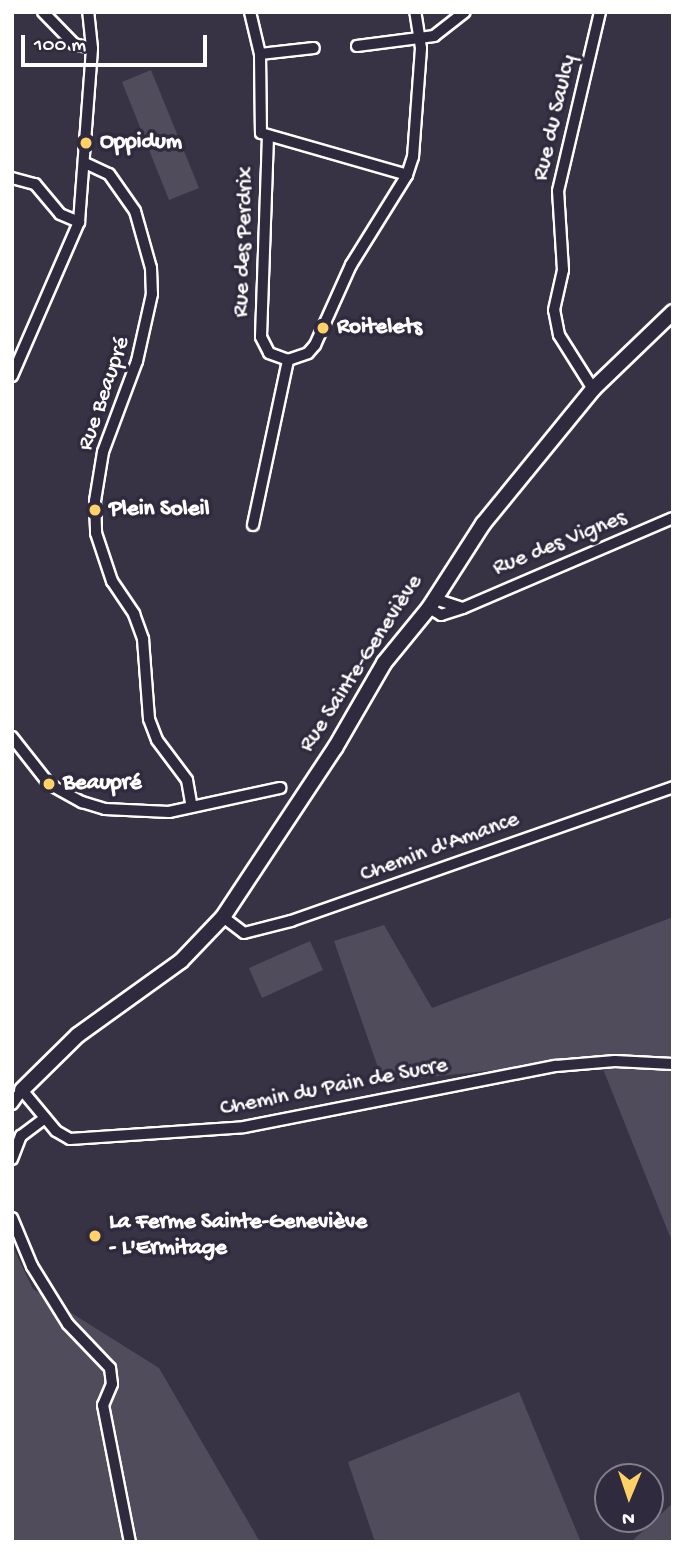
<!DOCTYPE html>
<html>
<head>
<meta charset="utf-8">
<style>
	body { margin:0 }
	#map { position:relative; width:685px; height:1554px; overflow:hidden; background:#373345; font-family:"Gochi Hand",sans-serif }
	div>[style] { position:absolute }
	.green>* { inset:0; background:#514c5c }
	.roads { filter:drop-shadow(2px 0 #fff) drop-shadow(-2px 0 #fff) drop-shadow(0 2px #fff) drop-shadow(0 -2px #fff) }
	.street>* { height:10px; margin:-5px; padding:0 5px; transform-origin:5px; border-radius:5px; background:#2f2a3d }
	.secondary>* { height:14px; margin:-7px; padding:0 7px; transform-origin:7px; border-radius:7px; background:#2f2a3d }
	.dots>* { width:19px; height:19px; translate:-50% -50%; box-sizing:border-box; border:4px solid #2f2a3d; border-radius:50% }
	span { translate:-50% -50%; white-space:nowrap; text-align:center; line-height:1.15; -webkit-text-stroke:7px #2f2a3d; paint-order:stroke }
	.street-label { font-size:23px; color:#fff }
	.poi-label { font-size:23px; color:#fff; font-weight:700 }
	.left { translate:0 -50%; text-align:left }
	.frame { position:absolute; inset:0; border:14px solid #fff; pointer-events:none }
	.north { position:absolute; left:594px; top:1463px; width:70px; height:70px; box-sizing:border-box; background:#2f2a3d; border:2px solid #827f8b; border-radius:50%; rotate:182deg; font-size:19px; font-weight:700; line-height:28px; text-align:center; color:#fff }
	.north::after { content:''; display:block; margin:auto; width:24px; height:32px; background:#ffd166; clip-path:polygon(50% 0,100% 100%,50% 72%,0 100%) }
	.scale { position:absolute; left:21px; top:35px; width:186px; height:32px; box-sizing:border-box; border:4px solid #fff; border-top:0; padding-left:9px; font-size:21px; line-height:24px; white-space:nowrap; color:#fff; -webkit-text-stroke:5px #2f2a3d; paint-order:stroke }
</style>
</head>
<body>
<div id="map">
	<div class="green">
		<div style="clip-path:polygon(151px 70px,199px 188px,169px 200px,122px 82px)"></div>
		<div style="clip-path:polygon(673px 917px,673px 1244px,599px 1059px,383px 1082px,334px 941px,384px 925px,432px 1008px)"></div>
		<div style="clip-path:polygon(310px 941px,323px 970px,262px 998px,249px 968px)"></div>
		<div style="clip-path:polygon(12px 1245px,33px 1289px,159px 1368px,260px 1542px,12px 1542px)"></div>
		<div style="clip-path:polygon(519px 1392px,581px 1542px,375px 1542px,348px 1462px)"></div>
		<div style="clip-path:polygon(673px 1503px,673px 1542px,631px 1542px)"></div>
	</div>
	<div class="roads">
		<div class="street">
			<div style="left:43px;top:12px;width:45px;rotate:45.9deg"></div>
			<div style="left:74px;top:44px;width:18px;rotate:13deg"></div>
			<div style="left:250px;top:12px;width:43px;rotate:76.6deg"></div>
			<div style="left:260px;top:54px;width:79px;rotate:89.3deg"></div>
			<div style="left:261px;top:133px;width:152px;rotate:16deg"></div>
			<div style="left:357px;top:46px;width:78px;rotate:-7.4deg"></div>
			<div style="left:434px;top:36px;width:39px;rotate:-38deg"></div>
			<div style="left:260px;top:54px;width:54px;rotate:-6.3deg"></div>
			<div style="left:268px;top:136px;width:201px;rotate:92deg"></div>
			<div style="left:261px;top:337px;width:18px;rotate:63deg"></div>
			<div style="left:269px;top:353px;width:20px;rotate:20deg"></div>
			<div style="left:288px;top:360px;width:21px;rotate:-19deg"></div>
			<div style="left:308px;top:353px;width:11px;rotate:-49deg"></div>
			<div style="left:315px;top:345px;width:88px;rotate:-65.8deg"></div>
			<div style="left:351px;top:265px;width:106px;rotate:-58.1deg"></div>
			<div style="left:407px;top:175px;width:19px;rotate:-72deg"></div>
			<div style="left:413px;top:157px;width:109px;rotate:-85.8deg"></div>
			<div style="left:421px;top:48px;width:36px;rotate:-99deg"></div>
			<div style="left:85px;top:163px;width:26px;rotate:25deg"></div>
			<div style="left:109px;top:174px;width:45px;rotate:54.9deg"></div>
			<div style="left:135px;top:211px;width:59px;rotate:74.3deg"></div>
			<div style="left:151px;top:268px;width:26px;rotate:88deg"></div>
			<div style="left:152px;top:294px;width:69px;rotate:102.6deg"></div>
			<div style="left:137px;top:361px;width:97px;rotate:110.5deg"></div>
			<div style="left:103px;top:452px;width:50px;rotate:99.3deg"></div>
			<div style="left:95px;top:501px;width:32px;rotate:88deg"></div>
			<div style="left:96px;top:533px;width:51px;rotate:71.6deg"></div>
			<div style="left:112px;top:581px;width:40px;rotate:56deg"></div>
			<div style="left:134px;top:614px;width:27px;rotate:70deg"></div>
			<div style="left:143px;top:639px;width:80px;rotate:85.7deg"></div>
			<div style="left:149px;top:719px;width:22px;rotate:69deg"></div>
			<div style="left:157px;top:740px;width:50px;rotate:53.1deg"></div>
			<div style="left:187px;top:780px;width:27px;rotate:80deg"></div>
			<div style="left:12px;top:178px;width:24px;rotate:15deg"></div>
			<div style="left:35px;top:184px;width:39px;rotate:50deg"></div>
			<div style="left:60px;top:214px;width:21px;rotate:23deg"></div>
			<div style="left:12px;top:376px;width:168px;rotate:-66.5deg"></div>
			<div style="left:79px;top:222px;width:174px;rotate:-85.7deg"></div>
			<div style="left:92px;top:48px;width:36px;rotate:-96deg"></div>
			<div style="left:593px;top:389px;width:64px;rotate:-122.2deg"></div>
			<div style="left:559px;top:335px;width:25px;rotate:-101deg"></div>
			<div style="left:554px;top:310px;width:41px;rotate:-77.3deg"></div>
			<div style="left:563px;top:270px;width:79px;rotate:-93.6deg"></div>
			<div style="left:558px;top:191px;width:184px;rotate:-76.8deg"></div>
			<div style="left:253px;top:525px;width:169px;rotate:-78deg"></div>
			<div style="left:435px;top:599px;width:28px;rotate:18deg"></div>
			<div style="left:429px;top:608px;width:14px;rotate:30deg"></div>
			<div style="left:441px;top:615px;width:23px;rotate:-18deg"></div>
			<div style="left:463px;top:608px;width:228px;rotate:-23.2deg"></div>
			<div style="left:12px;top:737px;width:60px;rotate:51.8deg"></div>
			<div style="left:49px;top:784px;width:38px;rotate:29deg"></div>
			<div style="left:82px;top:802px;width:24px;rotate:17deg"></div>
			<div style="left:105px;top:809px;width:64px;rotate:2.7deg"></div>
			<div style="left:169px;top:812px;width:114px;rotate:-12.2deg"></div>
			<div style="left:223px;top:917px;width:26px;rotate:37deg"></div>
			<div style="left:244px;top:933px;width:49px;rotate:-14.3deg"></div>
			<div style="left:291px;top:921px;width:405px;rotate:-19.3deg"></div>
			<div style="left:22px;top:1090px;width:53px;rotate:50.3deg"></div>
			<div style="left:56px;top:1131px;width:16px;rotate:30deg"></div>
			<div style="left:70px;top:1139px;width:174px;rotate:-3.9deg"></div>
			<div style="left:244px;top:1127px;width:318px;rotate:-11.1deg"></div>
			<div style="left:556px;top:1066px;width:59px;rotate:-4.8deg"></div>
			<div style="left:615px;top:1061px;width:58px;rotate:3deg"></div>
			<div style="left:12px;top:1104px;width:17px;rotate:-54deg"></div>
			<div style="left:12px;top:1159px;width:25px;rotate:-69deg"></div>
			<div style="left:21px;top:1136px;width:30px;rotate:-37deg"></div>
			<div style="left:12px;top:1218px;width:52px;rotate:67.4deg"></div>
			<div style="left:32px;top:1266px;width:68px;rotate:58.2deg"></div>
			<div style="left:68px;top:1324px;width:61px;rotate:46.3deg"></div>
			<div style="left:110px;top:1368px;width:16px;rotate:83deg"></div>
			<div style="left:112px;top:1384px;width:23px;rotate:113deg"></div>
			<div style="left:103px;top:1405px;width:140px;rotate:78.9deg"></div>
		</div>
		<div class="secondary">
			<div style="left:22px;top:1090px;width:78px;rotate:-44.5deg"></div>
			<div style="left:78px;top:1035px;width:127px;rotate:-35.7deg"></div>
			<div style="left:181px;top:961px;width:61px;rotate:-46.3deg"></div>
			<div style="left:223px;top:917px;width:203px;rotate:-56.5deg"></div>
			<div style="left:335px;top:748px;width:98px;rotate:-60deg"></div>
			<div style="left:384px;top:663px;width:71px;rotate:-50.7deg"></div>
			<div style="left:429px;top:608px;width:100px;rotate:-57.3deg"></div>
			<div style="left:483px;top:524px;width:174px;rotate:-50.8deg"></div>
			<div style="left:593px;top:389px;width:111px;rotate:-43.9deg"></div>
		</div>
	</div>
	<div class="dots">
		<div style="left:86px;top:143px;background:#ffd166"></div>
		<div style="left:323px;top:328px;background:#ffd166"></div>
		<div style="left:95px;top:510px;background:#ffd166"></div>
		<div style="left:49px;top:784px;background:#ffd166"></div>
		<div style="left:95px;top:1236px;background:#ffd166"></div>
	</div>
	<div class="street-label">
		<span style="left:556px;top:118px;rotate:-77deg">Rue du Saulcy</span>
		<span style="left:245px;top:242px;rotate:-88deg">Rue des Perdrix</span>
		<span style="left:105px;top:394px;rotate:-71deg">Rue Beaupré</span>
		<span style="left:560px;top:544px;rotate:-22deg">Rue des Vignes</span>
		<span style="left:362px;top:664px;rotate:-57deg">Rue Sainte-Geneviève</span>
		<span style="left:440px;top:848px;rotate:-20deg">Chemin d'Amance</span>
		<span style="left:334px;top:1088px;rotate:-11deg">Chemin du Pain de Sucre</span>
	</div>
	<div class="poi-label">
		<span class="left" style="left:100px;top:143px">Oppidum</span>
		<span class="left" style="left:337px;top:328px">Roitelets</span>
		<span class="left" style="left:109px;top:510px">Plein Soleil</span>
		<span class="left" style="left:63px;top:784px">Beaupré</span>
		<span class="left" style="left:109px;top:1236px">La Ferme Sainte-Geneviève<br>- L'Ermitage</span>
	</div>
	<div class="frame"></div>
	<div class="north">N</div>
	<div class="scale">100 m</div>
</div>
</body>
</html>
